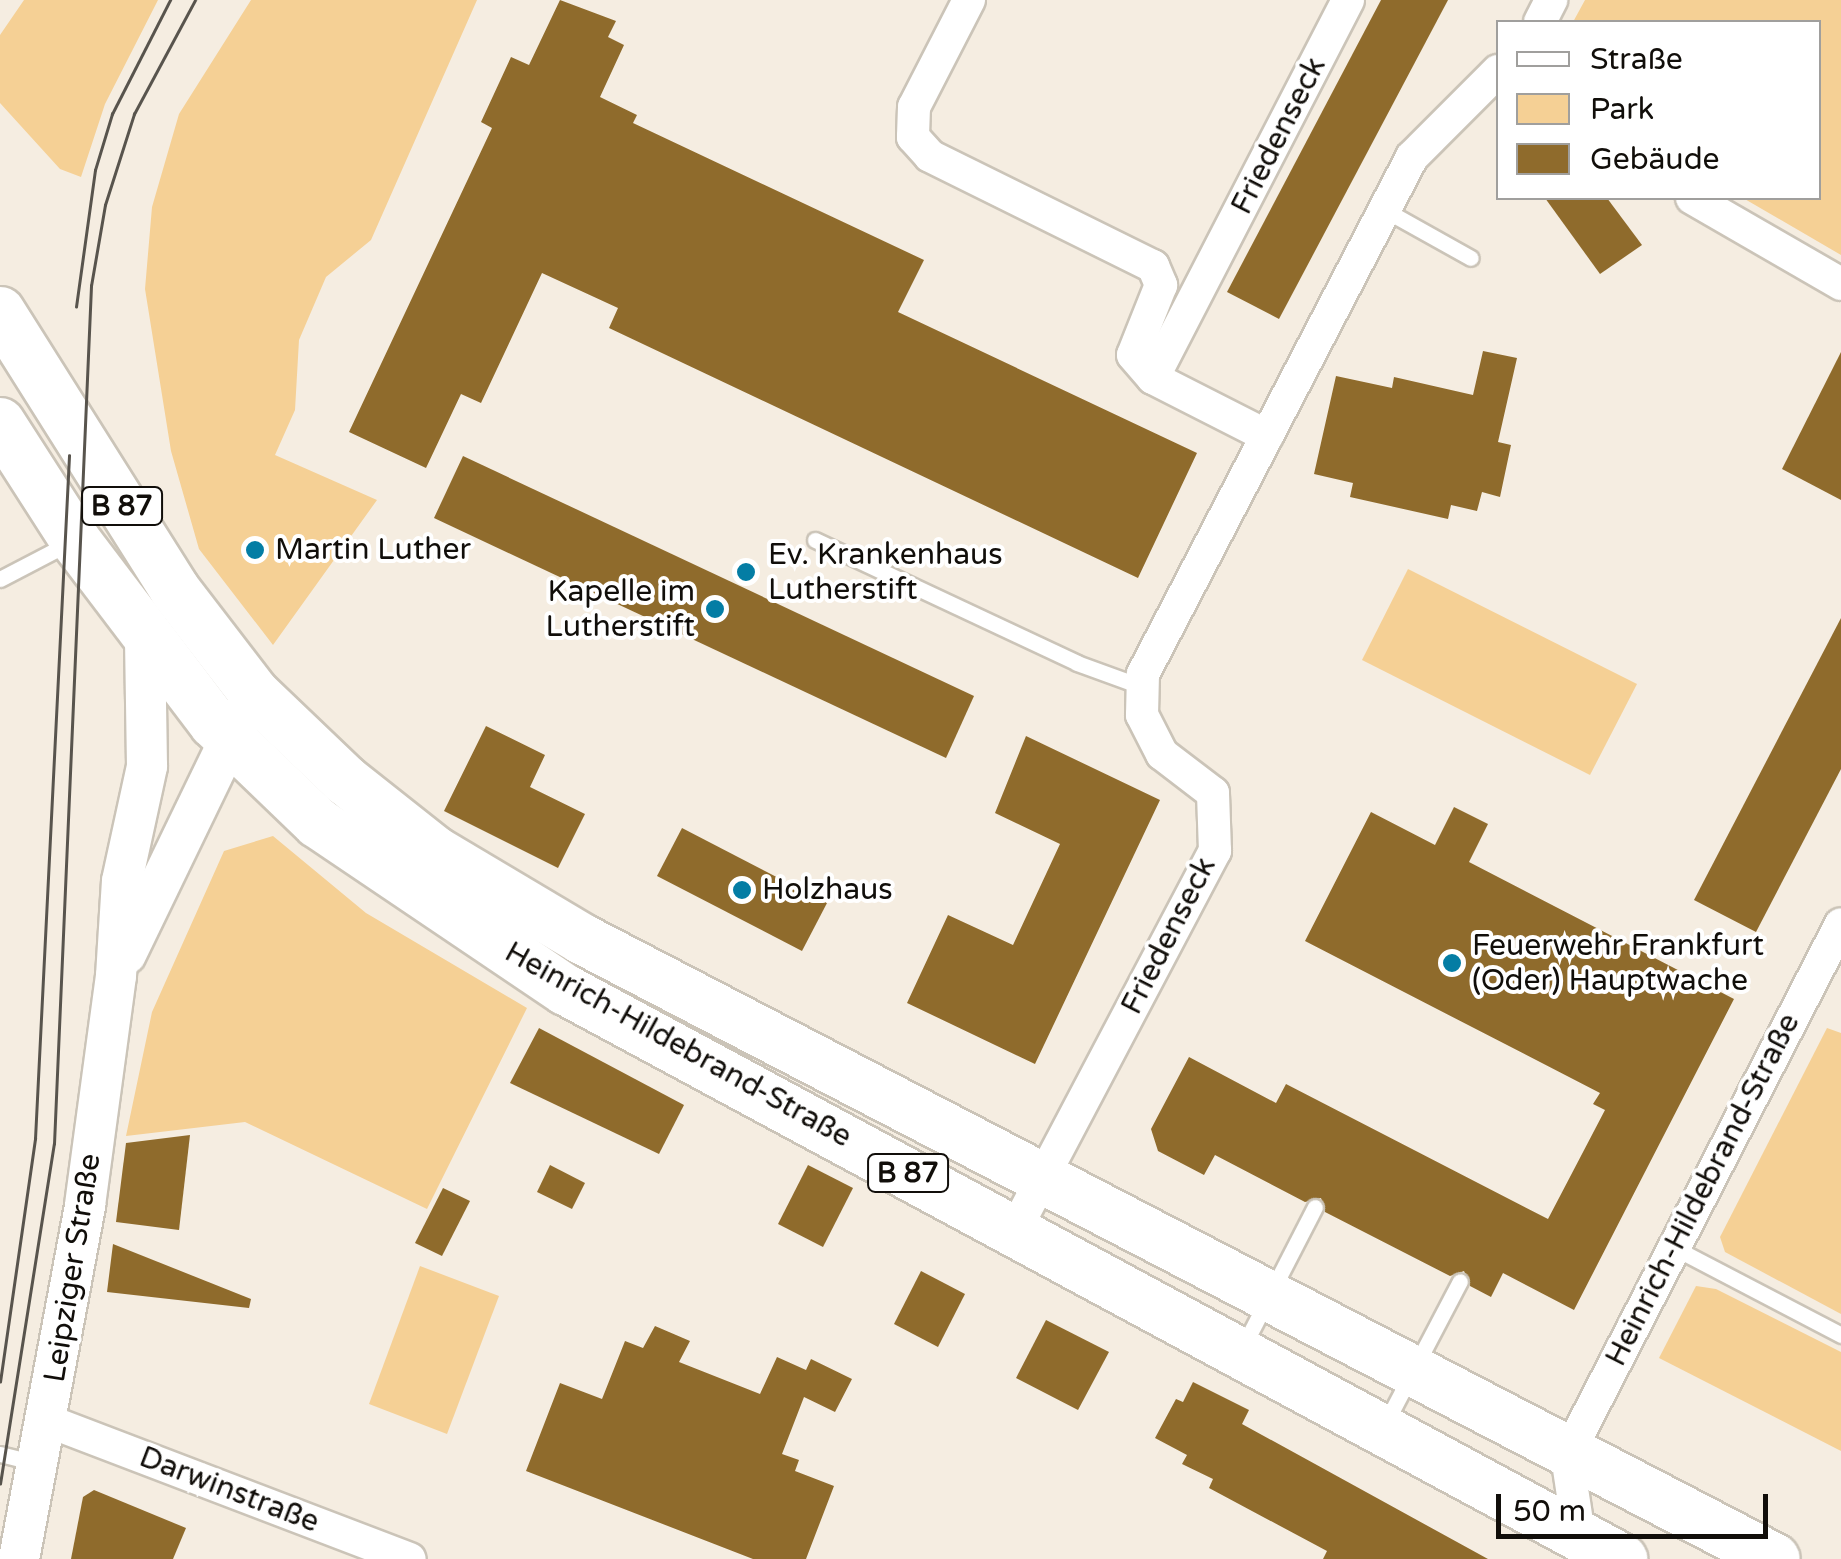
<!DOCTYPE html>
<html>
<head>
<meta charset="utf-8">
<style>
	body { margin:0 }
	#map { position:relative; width:1841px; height:1559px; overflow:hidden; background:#f5ede1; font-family:"Varela Round",sans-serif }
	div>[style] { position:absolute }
	.green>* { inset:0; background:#f5d095 }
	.building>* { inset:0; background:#8f6b2c }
	.roads { filter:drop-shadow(2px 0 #cbc4b8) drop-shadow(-2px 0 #cbc4b8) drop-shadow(0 2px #cbc4b8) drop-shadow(0 -2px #cbc4b8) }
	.service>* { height:15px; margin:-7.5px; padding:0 7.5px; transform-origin:7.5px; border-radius:7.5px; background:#fff }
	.minor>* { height:32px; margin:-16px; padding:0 16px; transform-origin:16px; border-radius:16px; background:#fff }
	.tertiary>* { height:40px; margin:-20px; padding:0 20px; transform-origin:20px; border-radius:20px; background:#fff }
	.primary>* { height:50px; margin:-25px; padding:0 25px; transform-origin:25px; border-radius:25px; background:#fff }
	.tram>* { height:2.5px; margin:-1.25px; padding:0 1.25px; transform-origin:1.25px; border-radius:1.25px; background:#58544d }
	.dots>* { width:28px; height:28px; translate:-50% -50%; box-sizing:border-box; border:5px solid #fff; border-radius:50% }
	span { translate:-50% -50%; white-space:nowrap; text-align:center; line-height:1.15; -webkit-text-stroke:8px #fff; paint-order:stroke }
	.shield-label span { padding:2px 8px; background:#fff; border:2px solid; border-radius:8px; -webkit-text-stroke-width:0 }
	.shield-label { font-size:28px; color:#110e0a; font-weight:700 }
	.street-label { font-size:30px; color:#110e0a }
	.poi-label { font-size:30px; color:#110e0a }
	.left { translate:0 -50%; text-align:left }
	.right { translate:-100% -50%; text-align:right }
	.legend { position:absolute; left:1496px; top:20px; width:325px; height:180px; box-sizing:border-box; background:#fff; border:2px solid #a09f9d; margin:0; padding:12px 18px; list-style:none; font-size:30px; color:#110e0a }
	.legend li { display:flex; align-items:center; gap:20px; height:50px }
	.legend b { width:50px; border:2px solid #a09f9d }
	.scale { position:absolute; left:1496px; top:1494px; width:272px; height:45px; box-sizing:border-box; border:5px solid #110e0a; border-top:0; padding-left:12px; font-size:30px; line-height:35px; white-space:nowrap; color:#110e0a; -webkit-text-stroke:8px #fff; paint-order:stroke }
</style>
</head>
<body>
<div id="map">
	<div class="green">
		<div style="clip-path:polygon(24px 0,158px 0,105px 104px,81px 177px,60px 169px,0 103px,0 35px)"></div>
		<div style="clip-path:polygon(251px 0,477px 0,371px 240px,326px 277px,299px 340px,295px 410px,275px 455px,377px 500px,273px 645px,199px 549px,171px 451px,145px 289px,152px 207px,179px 114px)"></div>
		<div style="clip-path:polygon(1585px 0,1841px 0,1841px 255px,1743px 198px,1818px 198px,1818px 22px,1573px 22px)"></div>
		<div style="clip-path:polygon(1408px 569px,1637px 684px,1590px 775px,1362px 660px)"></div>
		<div style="clip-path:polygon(273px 836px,366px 913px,527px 1008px,427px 1209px,245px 1122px,126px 1136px,152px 1012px,224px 851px)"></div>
		<div style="clip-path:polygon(1827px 1028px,1841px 1033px,1841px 1314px,1725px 1252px,1720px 1237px)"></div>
		<div style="clip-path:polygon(420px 1266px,499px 1296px,447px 1434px,369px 1404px)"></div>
		<div style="clip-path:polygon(1696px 1286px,1716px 1289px,1841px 1352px,1841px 1451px,1659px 1358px)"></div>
	</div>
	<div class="building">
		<div style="clip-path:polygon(560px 0,616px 21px,608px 37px,624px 45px,600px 97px,637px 115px,633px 123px,924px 260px,898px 312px,1197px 453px,1138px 578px,609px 328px,618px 308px,542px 273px,481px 403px,461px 394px,426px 468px,349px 432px,492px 128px,481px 122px,511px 57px,529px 65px)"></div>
		<div style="clip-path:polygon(1381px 0,1448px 0,1279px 319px,1227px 292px)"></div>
		<div style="clip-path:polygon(1545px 198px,1607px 198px,1642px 245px,1600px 274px)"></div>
		<div style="clip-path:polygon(1483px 351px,1517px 358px,1498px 442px,1511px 445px,1500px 497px,1482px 492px,1477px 511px,1451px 505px,1448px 519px,1350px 497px,1353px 483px,1314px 474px,1336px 376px,1392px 388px,1394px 377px,1473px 395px)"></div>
		<div style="clip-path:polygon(1841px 352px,1841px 500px,1782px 469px)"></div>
		<div style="clip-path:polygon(463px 456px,974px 696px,946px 758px,434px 518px)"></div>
		<div style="clip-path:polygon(1841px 618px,1841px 769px,1756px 932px,1694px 900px)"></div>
		<div style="clip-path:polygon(486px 726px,545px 755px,530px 787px,585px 814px,558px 868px,444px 811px)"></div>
		<div style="clip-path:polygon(1026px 736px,1160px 800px,1035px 1064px,907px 1003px,948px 915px,1013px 945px,1060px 844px,995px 813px)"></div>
		<div style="clip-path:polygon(1454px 807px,1488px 824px,1469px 862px,1734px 999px,1574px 1310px,1503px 1273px,1491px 1297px,1470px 1286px,1464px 1271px,1450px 1276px,1325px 1212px,1321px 1198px,1305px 1202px,1215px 1155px,1204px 1175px,1158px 1151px,1151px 1129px,1189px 1057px,1276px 1103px,1286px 1084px,1548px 1219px,1605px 1110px,1593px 1104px,1600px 1093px,1305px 941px,1371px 812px,1435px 845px)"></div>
		<div style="clip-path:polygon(682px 828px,827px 903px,802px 951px,657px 876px)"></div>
		<div style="clip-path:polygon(539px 1028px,684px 1105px,659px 1154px,510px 1083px)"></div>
		<div style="clip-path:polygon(190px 1135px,179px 1230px,116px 1222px,126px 1143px)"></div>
		<div style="clip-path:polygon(550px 1165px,585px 1183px,572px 1209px,537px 1192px)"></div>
		<div style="clip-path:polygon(808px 1165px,853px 1188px,823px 1247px,778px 1224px)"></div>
		<div style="clip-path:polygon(443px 1188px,470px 1201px,442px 1256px,415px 1243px)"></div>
		<div style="clip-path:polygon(113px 1244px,251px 1299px,249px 1308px,107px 1292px)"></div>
		<div style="clip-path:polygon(921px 1271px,965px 1294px,938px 1347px,894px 1324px)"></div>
		<div style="clip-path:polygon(1046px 1320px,1109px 1352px,1078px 1410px,1016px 1378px)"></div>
		<div style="clip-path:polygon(655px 1326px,690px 1341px,679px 1362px,760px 1394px,777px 1357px,806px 1370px,811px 1359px,852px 1379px,835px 1412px,804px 1397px,782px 1454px,799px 1460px,795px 1471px,834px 1486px,806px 1559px,753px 1559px,526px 1471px,560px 1383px,602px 1399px,625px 1341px,643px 1348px)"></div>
		<div style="clip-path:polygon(1193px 1382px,1249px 1410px,1242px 1424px,1488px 1559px,1323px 1559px,1327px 1551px,1209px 1488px,1213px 1479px,1182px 1464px,1187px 1455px,1155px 1438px,1176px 1399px,1183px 1402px)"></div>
		<div style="clip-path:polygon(94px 1490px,186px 1528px,173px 1559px,71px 1559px,83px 1497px)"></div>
	</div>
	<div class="roads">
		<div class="service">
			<div style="left:1385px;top:210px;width:98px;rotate:29.2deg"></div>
			<div style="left:815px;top:540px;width:289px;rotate:25.1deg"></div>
			<div style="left:1077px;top:663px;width:70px;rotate:20deg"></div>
			<div style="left:0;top:579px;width:76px;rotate:-27.6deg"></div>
			<div style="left:1673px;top:1247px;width:190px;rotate:27.6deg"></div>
			<div style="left:1244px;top:1345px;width:155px;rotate:-62.8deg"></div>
			<div style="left:1385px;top:1424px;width:161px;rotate:-62.3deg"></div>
			<div style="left:0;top:1454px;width:36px;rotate:14deg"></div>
		</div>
		<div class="minor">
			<div style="left:969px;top:0;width:120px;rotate:117.2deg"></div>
			<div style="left:914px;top:107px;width:30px;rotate:92deg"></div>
			<div style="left:913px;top:137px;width:25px;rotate:48deg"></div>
			<div style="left:930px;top:156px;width:249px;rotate:26.3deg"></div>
			<div style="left:1153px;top:266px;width:21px;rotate:67deg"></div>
			<div style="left:1161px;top:285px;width:75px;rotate:111.8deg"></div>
			<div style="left:1133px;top:355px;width:30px;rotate:49deg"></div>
			<div style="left:1153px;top:378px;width:128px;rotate:27deg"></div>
			<div style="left:1540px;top:22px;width:25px;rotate:-63deg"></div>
			<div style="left:1692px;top:198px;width:172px;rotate:30deg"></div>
			<div style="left:1153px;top:378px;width:425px;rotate:-62.7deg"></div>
			<div style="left:1015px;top:1230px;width:429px;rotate:-62.2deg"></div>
			<div style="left:1215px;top:851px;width:58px;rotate:-92deg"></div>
			<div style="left:1213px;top:793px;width:64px;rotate:-142.6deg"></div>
			<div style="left:1162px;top:754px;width:44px;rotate:-117.1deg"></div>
			<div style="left:1142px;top:715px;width:41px;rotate:-88.6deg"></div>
			<div style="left:1143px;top:674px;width:583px;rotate:-62.51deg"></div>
			<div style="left:1412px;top:157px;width:122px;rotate:-45deg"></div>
			<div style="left:48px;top:1421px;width:387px;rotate:20.9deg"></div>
			<div style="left:1579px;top:1535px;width:80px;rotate:-98.6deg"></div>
			<div style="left:1567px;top:1456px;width:598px;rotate:-62.75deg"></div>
		</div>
		<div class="tertiary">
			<div style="left:126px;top:954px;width:267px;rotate:-64.2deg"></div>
			<div style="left:19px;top:1559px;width:360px;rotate:-79.4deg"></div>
			<div style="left:85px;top:1205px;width:231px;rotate:-82.3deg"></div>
			<div style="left:116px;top:976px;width:95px;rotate:-86.4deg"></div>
			<div style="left:122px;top:881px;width:118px;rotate:-77.7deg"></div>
			<div style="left:147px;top:766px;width:130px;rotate:-90.9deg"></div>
		</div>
		<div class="primary">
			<div style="left:0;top:312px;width:328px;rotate:57.8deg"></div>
			<div style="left:175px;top:590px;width:130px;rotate:52.5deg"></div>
			<div style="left:254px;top:693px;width:126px;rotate:43.7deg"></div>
			<div style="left:345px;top:780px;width:116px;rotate:38.4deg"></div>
			<div style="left:436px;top:852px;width:170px;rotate:30.8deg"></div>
			<div style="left:582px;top:939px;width:1344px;rotate:27.46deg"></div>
			<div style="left:0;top:423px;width:139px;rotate:57.3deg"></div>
			<div style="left:75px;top:540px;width:230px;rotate:52.8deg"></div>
			<div style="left:214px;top:723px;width:144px;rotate:43.9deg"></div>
			<div style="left:318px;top:823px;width:299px;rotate:34deg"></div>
			<div style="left:566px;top:990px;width:1200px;rotate:28.32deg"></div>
		</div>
	</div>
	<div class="tram">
		<div style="left:76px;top:307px;width:138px;rotate:-82.1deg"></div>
		<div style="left:95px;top:170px;width:59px;rotate:-73.1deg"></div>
		<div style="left:112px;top:114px;width:128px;rotate:-63deg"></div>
		<div style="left:0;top:1382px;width:246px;rotate:-81.8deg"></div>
		<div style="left:35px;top:1139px;width:684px;rotate:-87.15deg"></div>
		<div style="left:0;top:1484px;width:344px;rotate:-81deg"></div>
		<div style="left:54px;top:1144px;width:859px;rotate:-87.53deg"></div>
		<div style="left:91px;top:286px;width:82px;rotate:-80.2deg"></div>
		<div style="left:105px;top:205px;width:96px;rotate:-72.3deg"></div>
		<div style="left:134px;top:114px;width:129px;rotate:-61.8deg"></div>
	</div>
	<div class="dots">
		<div style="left:255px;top:550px;background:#047da4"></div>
		<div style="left:746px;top:572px;background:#047da4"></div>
		<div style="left:715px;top:609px;background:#047da4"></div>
		<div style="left:742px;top:890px;background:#047da4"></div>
		<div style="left:1452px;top:963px;background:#047da4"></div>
	</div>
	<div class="shield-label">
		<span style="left:122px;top:506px">B 87</span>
		<span style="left:908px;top:1173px">B 87</span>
	</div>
	<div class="street-label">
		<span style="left:1279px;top:136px;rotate:-63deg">Friedenseck</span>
		<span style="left:1169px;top:936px;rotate:-63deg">Friedenseck</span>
		<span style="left:678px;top:1045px;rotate:29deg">Heinrich-Hildebrand-Straße</span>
		<span style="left:1703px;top:1190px;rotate:-63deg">Heinrich-Hildebrand-Straße</span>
		<span style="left:73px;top:1268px;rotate:-81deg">Leipziger Straße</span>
		<span style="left:229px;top:1490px;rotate:21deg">Darwinstraße</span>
	</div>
	<div class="poi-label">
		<span class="left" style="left:275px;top:550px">Martin Luther</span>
		<span class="left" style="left:768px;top:572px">Ev. Krankenhaus<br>Lutherstift</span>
		<span class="right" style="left:695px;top:609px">Kapelle im<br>Lutherstift</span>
		<span class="left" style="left:762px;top:890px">Holzhaus</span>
		<span class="left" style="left:1472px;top:963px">Feuerwehr Frankfurt<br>(Oder) Hauptwache</span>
	</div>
	<ul class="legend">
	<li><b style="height:12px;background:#fff"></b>Straße</li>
	<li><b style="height:28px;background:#f5d095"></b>Park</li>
	<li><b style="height:28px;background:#8f6b2c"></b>Gebäude</li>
	</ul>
	<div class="scale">50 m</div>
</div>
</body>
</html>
